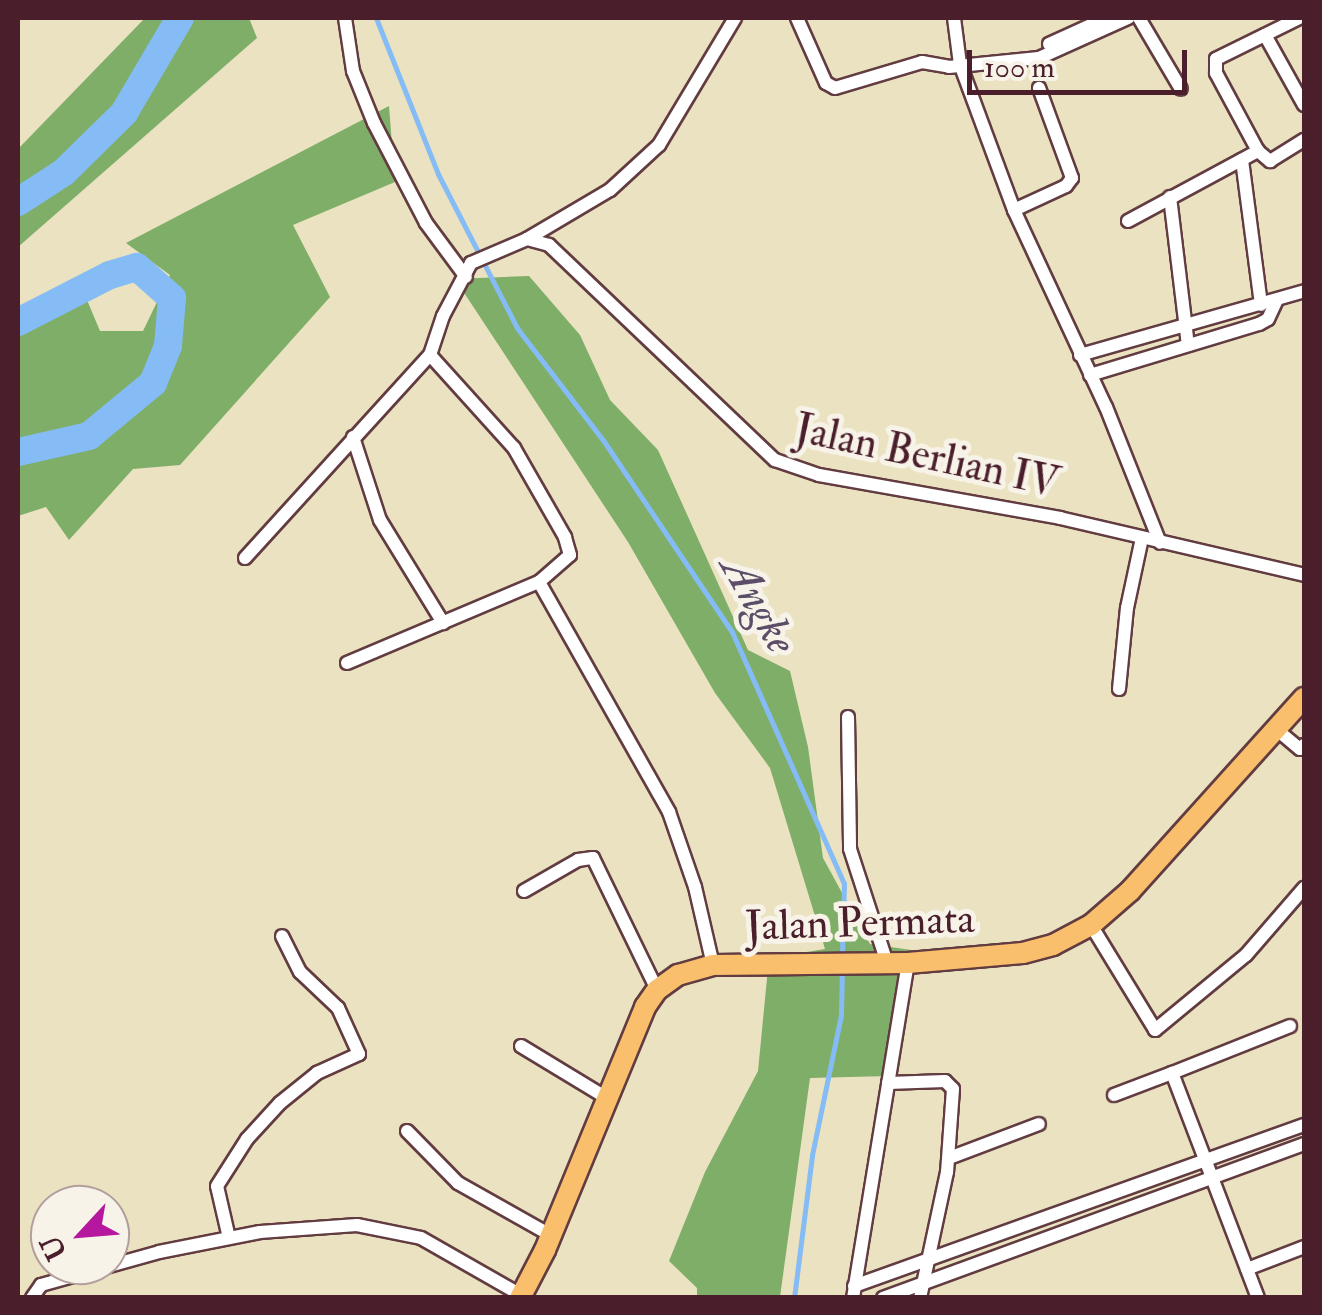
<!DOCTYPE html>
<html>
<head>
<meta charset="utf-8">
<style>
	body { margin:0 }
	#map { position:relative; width:1322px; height:1315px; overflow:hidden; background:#eae2c0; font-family:"IM FELL Double Pica",serif }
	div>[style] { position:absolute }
	.forest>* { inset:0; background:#7fae68 }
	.stream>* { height:5px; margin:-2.5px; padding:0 2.5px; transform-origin:2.5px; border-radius:2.5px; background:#85bcf5 }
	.river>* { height:28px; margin:-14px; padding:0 14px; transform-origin:14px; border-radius:14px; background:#85bcf5 }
	.roads { filter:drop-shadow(2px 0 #623c41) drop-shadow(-2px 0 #623c41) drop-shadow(0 2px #623c41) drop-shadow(0 -2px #623c41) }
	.street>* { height:12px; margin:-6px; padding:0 6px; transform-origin:6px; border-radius:6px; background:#fff }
	.primary>* { height:20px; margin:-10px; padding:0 10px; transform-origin:10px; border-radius:10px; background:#f9bf6c }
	span { translate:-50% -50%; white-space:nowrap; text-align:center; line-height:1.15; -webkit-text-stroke:10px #f7f3e8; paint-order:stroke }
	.street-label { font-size:42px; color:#4a1f2b }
	.water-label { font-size:45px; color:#5c4e68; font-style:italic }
	.frame { position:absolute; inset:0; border:20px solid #4a1f2b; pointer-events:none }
	.north { position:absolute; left:30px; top:1185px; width:100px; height:100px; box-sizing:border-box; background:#f7f3e8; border:2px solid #b29e9c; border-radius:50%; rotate:244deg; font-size:28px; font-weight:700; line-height:40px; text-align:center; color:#4a1f2b }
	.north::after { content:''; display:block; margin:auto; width:35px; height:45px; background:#b5179e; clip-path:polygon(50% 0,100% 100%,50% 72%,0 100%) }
	.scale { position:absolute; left:967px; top:50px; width:220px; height:45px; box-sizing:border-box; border:5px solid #4a1f2b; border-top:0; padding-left:12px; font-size:30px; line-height:35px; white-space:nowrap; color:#4a1f2b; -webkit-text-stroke:8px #f7f3e8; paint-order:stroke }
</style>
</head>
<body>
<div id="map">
	<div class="forest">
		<div style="clip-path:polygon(145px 18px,249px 18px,257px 38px,18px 247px,18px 149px)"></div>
		<div style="clip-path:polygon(389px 106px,395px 182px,293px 225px,330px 297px,180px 465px,133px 469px,69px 540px,46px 507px,18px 516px,18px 301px,24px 313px,82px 288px,100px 331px,143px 331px,170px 275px,126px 243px)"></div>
		<div style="clip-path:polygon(529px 276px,580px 335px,610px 400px,658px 450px,748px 650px,790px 671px,808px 747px,823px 858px,870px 944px,911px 950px,889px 1076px,810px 1078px,780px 1297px,697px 1297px,697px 1288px,669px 1261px,705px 1172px,758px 1071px,769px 958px,825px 949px,770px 768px,715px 693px,628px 542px,455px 279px)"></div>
	</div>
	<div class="stream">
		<div style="left:376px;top:18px;width:168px;rotate:68.3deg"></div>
		<div style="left:438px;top:174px;width:173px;rotate:62.8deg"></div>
		<div style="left:517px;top:328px;width:141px;rotate:52.5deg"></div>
		<div style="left:603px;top:440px;width:231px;rotate:56.1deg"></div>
		<div style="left:732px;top:632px;width:275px;rotate:66deg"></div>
		<div style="left:844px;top:883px;width:73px;rotate:91.6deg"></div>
		<div style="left:794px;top:1298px;width:144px;rotate:-82.8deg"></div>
		<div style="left:812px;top:1155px;width:143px;rotate:-78.3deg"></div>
		<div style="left:841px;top:1015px;width:48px;rotate:-88.8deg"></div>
	</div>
	<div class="river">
		<div style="left:18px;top:202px;width:55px;rotate:-33.1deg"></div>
		<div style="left:64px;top:172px;width:84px;rotate:-44.5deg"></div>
		<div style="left:124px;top:113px;width:110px;rotate:-59.5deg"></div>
		<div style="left:18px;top:322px;width:103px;rotate:-27.1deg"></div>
		<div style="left:110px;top:275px;width:28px;rotate:-17deg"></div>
		<div style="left:137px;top:267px;width:47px;rotate:41.5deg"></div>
		<div style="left:172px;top:298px;width:48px;rotate:94.8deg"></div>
		<div style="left:168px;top:346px;width:40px;rotate:112deg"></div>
		<div style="left:153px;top:383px;width:83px;rotate:140.4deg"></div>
		<div style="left:89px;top:436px;width:73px;rotate:167.3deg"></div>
	</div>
	<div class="roads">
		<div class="street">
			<div style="left:345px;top:18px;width:54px;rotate:81.4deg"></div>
			<div style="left:353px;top:71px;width:56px;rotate:68deg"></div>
			<div style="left:374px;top:123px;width:113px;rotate:62.5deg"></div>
			<div style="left:426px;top:223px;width:67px;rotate:53.5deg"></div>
			<div style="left:797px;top:18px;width:71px;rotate:66deg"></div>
			<div style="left:826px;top:83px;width:10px;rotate:29deg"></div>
			<div style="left:835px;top:88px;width:91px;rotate:-16.6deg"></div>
			<div style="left:922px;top:62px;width:27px;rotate:10deg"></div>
			<div style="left:949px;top:67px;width:90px;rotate:-5.7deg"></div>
			<div style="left:1039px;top:58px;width:98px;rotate:-24.2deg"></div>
			<div style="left:954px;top:18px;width:46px;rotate:82.6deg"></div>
			<div style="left:960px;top:64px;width:156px;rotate:69.7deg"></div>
			<div style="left:1014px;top:210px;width:217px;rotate:65deg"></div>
			<div style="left:1106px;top:407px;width:146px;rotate:68.3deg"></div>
			<div style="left:1139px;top:18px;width:82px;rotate:59.4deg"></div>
			<div style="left:1265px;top:35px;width:80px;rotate:60.9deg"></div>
			<div style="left:1049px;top:44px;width:63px;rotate:-24.5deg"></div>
			<div style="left:1258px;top:151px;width:89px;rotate:-118.3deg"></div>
			<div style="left:1216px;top:73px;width:14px;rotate:-90deg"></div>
			<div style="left:1216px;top:59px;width:93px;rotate:-26.3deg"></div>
			<div style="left:1242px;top:160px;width:146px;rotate:82.5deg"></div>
			<div style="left:1170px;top:197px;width:149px;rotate:83.1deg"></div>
			<div style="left:1014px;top:210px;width:57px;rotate:-24.8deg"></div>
			<div style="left:1066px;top:186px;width:10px;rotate:-53deg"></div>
			<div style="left:1072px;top:178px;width:96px;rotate:-110.1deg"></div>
			<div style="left:1128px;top:221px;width:148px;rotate:-28.3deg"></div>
			<div style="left:1258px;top:151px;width:16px;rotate:40deg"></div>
			<div style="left:1270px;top:161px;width:40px;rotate:-32deg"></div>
			<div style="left:527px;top:239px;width:96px;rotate:-30.6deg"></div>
			<div style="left:610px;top:190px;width:67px;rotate:-42.6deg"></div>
			<div style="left:659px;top:145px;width:148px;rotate:-59.1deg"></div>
			<div style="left:1080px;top:355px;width:233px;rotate:-15.9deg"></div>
			<div style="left:1090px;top:375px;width:177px;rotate:-16.8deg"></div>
			<div style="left:1259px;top:324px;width:10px;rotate:-29deg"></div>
			<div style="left:1268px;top:319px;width:21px;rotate:-65deg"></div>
			<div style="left:353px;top:437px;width:87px;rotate:72deg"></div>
			<div style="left:380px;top:520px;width:121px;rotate:58.5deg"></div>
			<div style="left:245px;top:558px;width:275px;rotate:-47.7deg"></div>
			<div style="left:430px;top:355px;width:41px;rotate:-71.6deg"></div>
			<div style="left:443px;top:316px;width:60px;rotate:-62.2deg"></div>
			<div style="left:471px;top:263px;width:61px;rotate:-23.2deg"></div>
			<div style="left:527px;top:239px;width:23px;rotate:15deg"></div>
			<div style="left:549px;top:245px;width:312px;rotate:43.6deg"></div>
			<div style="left:775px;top:460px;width:46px;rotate:18.8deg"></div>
			<div style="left:819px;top:475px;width:245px;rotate:10.1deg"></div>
			<div style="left:1060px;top:518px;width:251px;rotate:13.1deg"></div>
			<div style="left:539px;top:582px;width:264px;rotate:60.5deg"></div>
			<div style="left:669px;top:812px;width:79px;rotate:70.9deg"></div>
			<div style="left:695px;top:887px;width:80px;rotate:77deg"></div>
			<div style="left:347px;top:663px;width:208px;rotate:-22.9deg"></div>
			<div style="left:539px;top:582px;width:41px;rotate:-41.1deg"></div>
			<div style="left:570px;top:555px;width:19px;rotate:-106deg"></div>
			<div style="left:565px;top:537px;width:103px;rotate:-119.8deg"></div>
			<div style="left:514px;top:448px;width:125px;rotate:-132.1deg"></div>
			<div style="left:1119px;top:689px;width:81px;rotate:-84.4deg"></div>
			<div style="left:1127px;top:608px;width:72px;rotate:-77.9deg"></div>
			<div style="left:848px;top:717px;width:132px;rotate:89.1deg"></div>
			<div style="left:850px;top:849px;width:120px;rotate:72deg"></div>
			<div style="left:1276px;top:729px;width:31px;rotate:40deg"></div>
			<div style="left:1300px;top:749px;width:6px;rotate:-45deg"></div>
			<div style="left:524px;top:891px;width:62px;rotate:-29.9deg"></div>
			<div style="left:578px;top:860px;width:15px;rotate:-8deg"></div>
			<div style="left:593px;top:858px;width:147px;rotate:64.1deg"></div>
			<div style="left:1091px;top:925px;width:123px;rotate:58.6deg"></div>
			<div style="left:1155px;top:1030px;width:118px;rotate:-39.5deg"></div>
			<div style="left:1246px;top:955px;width:89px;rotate:-49.1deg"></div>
			<div style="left:521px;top:1046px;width:100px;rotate:31.2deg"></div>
			<div style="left:888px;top:1083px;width:57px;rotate:-2deg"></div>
			<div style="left:945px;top:1081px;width:11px;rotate:45deg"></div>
			<div style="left:953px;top:1089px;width:83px;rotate:94.1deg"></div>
			<div style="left:947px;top:1172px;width:129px;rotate:102.1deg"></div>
			<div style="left:1114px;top:1095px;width:62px;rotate:-20.8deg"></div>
			<div style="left:407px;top:1131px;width:73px;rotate:45.6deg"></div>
			<div style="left:458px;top:1183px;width:108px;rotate:29.4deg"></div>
			<div style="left:949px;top:1158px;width:96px;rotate:-20.7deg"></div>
			<div style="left:229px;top:1238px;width:53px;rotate:-103deg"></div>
			<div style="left:217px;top:1186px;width:56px;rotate:-57.4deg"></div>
			<div style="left:247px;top:1139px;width:49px;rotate:-47.5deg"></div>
			<div style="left:280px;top:1103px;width:48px;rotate:-39deg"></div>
			<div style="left:317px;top:1073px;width:46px;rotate:-24.3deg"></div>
			<div style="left:359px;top:1054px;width:51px;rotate:-114.5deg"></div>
			<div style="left:338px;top:1008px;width:52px;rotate:-136.5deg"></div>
			<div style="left:300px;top:972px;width:40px;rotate:-116.6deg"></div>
			<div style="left:1247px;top:1269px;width:61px;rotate:-21.1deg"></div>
			<div style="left:854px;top:1286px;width:478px;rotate:-19.7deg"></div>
			<div style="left:32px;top:1298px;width:16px;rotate:-55deg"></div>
			<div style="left:41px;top:1285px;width:123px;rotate:-15.6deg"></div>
			<div style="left:159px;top:1252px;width:103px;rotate:-11.2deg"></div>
			<div style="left:260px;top:1232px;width:97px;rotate:-4.1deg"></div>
			<div style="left:357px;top:1225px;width:65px;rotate:11.5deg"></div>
			<div style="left:421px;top:1238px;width:115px;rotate:29.7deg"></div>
			<div style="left:853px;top:1298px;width:339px;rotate:-80.7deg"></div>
			<div style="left:883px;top:1298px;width:448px;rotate:-20.1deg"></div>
			<div style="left:1258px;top:1298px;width:241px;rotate:-110.9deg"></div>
			<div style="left:1172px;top:1073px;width:127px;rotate:-21.7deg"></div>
		</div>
		<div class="primary">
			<div style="left:520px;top:1298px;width:54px;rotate:-62.5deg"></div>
			<div style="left:545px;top:1250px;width:263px;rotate:-67.6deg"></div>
			<div style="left:645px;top:1007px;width:21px;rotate:-55deg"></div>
			<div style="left:657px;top:990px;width:26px;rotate:-36deg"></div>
			<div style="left:678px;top:975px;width:36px;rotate:-16deg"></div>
			<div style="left:713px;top:965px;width:195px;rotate:-0.6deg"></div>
			<div style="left:908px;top:963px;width:115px;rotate:-5deg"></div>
			<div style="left:1023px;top:953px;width:31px;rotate:-15deg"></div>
			<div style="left:1053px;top:945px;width:43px;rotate:-27.8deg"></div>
			<div style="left:1091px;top:925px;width:52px;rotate:-41.1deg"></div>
			<div style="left:1130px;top:891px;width:260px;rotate:-48deg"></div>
		</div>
	</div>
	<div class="street-label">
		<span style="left:927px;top:456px;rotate:12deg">Jalan Berlian IV</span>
		<span style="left:860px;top:923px;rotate:-2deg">Jalan Permata</span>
	</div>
	<div class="water-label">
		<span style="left:758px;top:605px;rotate:60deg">Angke</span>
	</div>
	<div class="frame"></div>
	<div class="north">U</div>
	<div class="scale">100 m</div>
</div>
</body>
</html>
